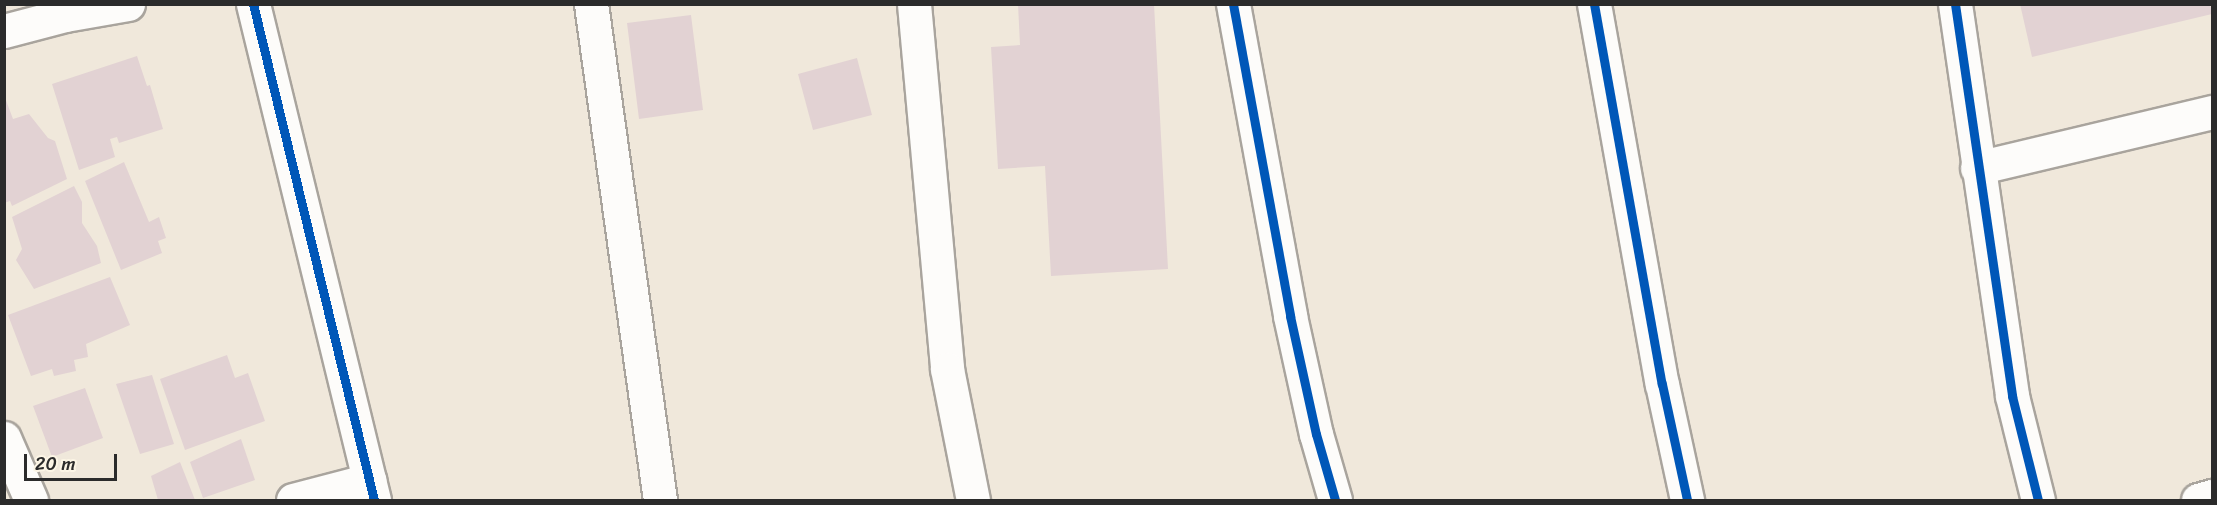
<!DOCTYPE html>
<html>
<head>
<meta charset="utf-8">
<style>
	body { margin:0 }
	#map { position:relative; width:2217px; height:505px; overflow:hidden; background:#f0e8db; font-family:Sriracha,sans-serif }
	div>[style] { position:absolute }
	.building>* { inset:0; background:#e2d2d3 }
	.roads { filter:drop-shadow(2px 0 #a9a49d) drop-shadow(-2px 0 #a9a49d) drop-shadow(0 2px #a9a49d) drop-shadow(0 -2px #a9a49d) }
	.minor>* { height:33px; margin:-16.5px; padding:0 16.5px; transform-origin:16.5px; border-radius:16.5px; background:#fdfcfa }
	.cycleway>* { height:9px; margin:-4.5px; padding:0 4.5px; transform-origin:4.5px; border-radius:4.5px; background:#0057b8 }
	span { translate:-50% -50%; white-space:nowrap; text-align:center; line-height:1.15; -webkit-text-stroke:4.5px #fcf5e5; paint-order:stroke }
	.frame { position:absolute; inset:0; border:6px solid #2b2b2b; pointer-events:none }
	.scale { position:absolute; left:24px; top:454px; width:93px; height:27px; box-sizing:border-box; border:3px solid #2b2b2b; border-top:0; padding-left:8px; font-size:18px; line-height:21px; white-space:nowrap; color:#2b2b2b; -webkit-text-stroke:4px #fcf5e5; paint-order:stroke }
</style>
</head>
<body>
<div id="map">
	<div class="building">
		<div style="clip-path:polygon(1018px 4px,1154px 4px,1168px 269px,1051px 276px,1045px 166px,998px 169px,991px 47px,1020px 45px)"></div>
		<div style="clip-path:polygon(2020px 4px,2210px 4px,2212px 14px,2032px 57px)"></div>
		<div style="clip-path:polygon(691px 15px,703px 110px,639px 119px,627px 23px)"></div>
		<div style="clip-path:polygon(137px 56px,147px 86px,150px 85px,163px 129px,119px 143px,117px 137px,110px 139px,115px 157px,79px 170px,52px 84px)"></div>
		<div style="clip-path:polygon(857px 58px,872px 115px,813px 130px,798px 74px)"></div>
		<div style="clip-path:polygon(4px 95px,13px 119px,29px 114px,48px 138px,55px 141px,67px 179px,12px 206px,10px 201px,4px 203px)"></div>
		<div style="clip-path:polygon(124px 162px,149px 222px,159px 217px,166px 238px,158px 241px,162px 253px,121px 270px,85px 181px)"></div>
		<div style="clip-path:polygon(74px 186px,82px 202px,82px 223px,97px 246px,101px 263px,34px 289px,16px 260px,22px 249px,12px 217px)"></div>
		<div style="clip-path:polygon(110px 277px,130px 325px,86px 344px,88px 357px,74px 360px,76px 371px,54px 376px,52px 369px,31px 376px,8px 315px)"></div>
		<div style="clip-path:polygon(227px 355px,235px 378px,248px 373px,265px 421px,185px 450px,160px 379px)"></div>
		<div style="clip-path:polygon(152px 375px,174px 444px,140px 454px,116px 384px)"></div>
		<div style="clip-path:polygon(85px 388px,103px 438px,52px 457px,33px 406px)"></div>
		<div style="clip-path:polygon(241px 439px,255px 480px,203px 498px,190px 462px)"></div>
		<div style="clip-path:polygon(180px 462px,195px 500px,158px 500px,151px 476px)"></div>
	</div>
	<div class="roads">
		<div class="minor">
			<div style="left:253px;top:4px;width:511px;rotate:76.29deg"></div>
			<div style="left:591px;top:4px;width:501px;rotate:82.08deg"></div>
			<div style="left:914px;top:4px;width:366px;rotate:84.8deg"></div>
			<div style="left:947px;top:369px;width:134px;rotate:78.8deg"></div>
			<div style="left:1233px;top:4px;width:317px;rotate:79.6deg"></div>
			<div style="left:1290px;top:316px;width:121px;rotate:77.6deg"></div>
			<div style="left:1316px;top:434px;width:69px;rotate:73.9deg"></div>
			<div style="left:1594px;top:4px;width:386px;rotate:79.9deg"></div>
			<div style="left:1662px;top:384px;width:119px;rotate:77.8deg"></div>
			<div style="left:1955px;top:4px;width:396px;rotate:81.7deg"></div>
			<div style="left:2012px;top:396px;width:107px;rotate:76deg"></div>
			<div style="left:4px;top:31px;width:63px;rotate:-14.7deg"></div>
			<div style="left:65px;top:15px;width:64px;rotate:-9.9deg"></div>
			<div style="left:1977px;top:168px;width:242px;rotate:-13.4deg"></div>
			<div style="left:4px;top:438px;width:68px;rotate:66.5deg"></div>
			<div style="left:293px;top:500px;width:79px;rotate:-14.7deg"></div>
			<div style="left:2198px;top:500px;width:15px;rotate:-16deg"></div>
		</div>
	</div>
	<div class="cycleway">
		<div style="left:253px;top:4px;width:511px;rotate:76.29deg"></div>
		<div style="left:1233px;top:4px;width:317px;rotate:79.6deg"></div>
		<div style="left:1290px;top:316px;width:121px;rotate:77.6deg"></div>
		<div style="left:1316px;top:434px;width:69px;rotate:73.9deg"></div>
		<div style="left:1594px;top:4px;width:386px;rotate:79.9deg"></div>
		<div style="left:1662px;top:384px;width:119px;rotate:77.8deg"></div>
		<div style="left:1955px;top:4px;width:396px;rotate:81.7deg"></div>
		<div style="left:2012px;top:396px;width:107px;rotate:76deg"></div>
	</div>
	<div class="frame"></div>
	<div class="scale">20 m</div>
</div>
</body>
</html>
